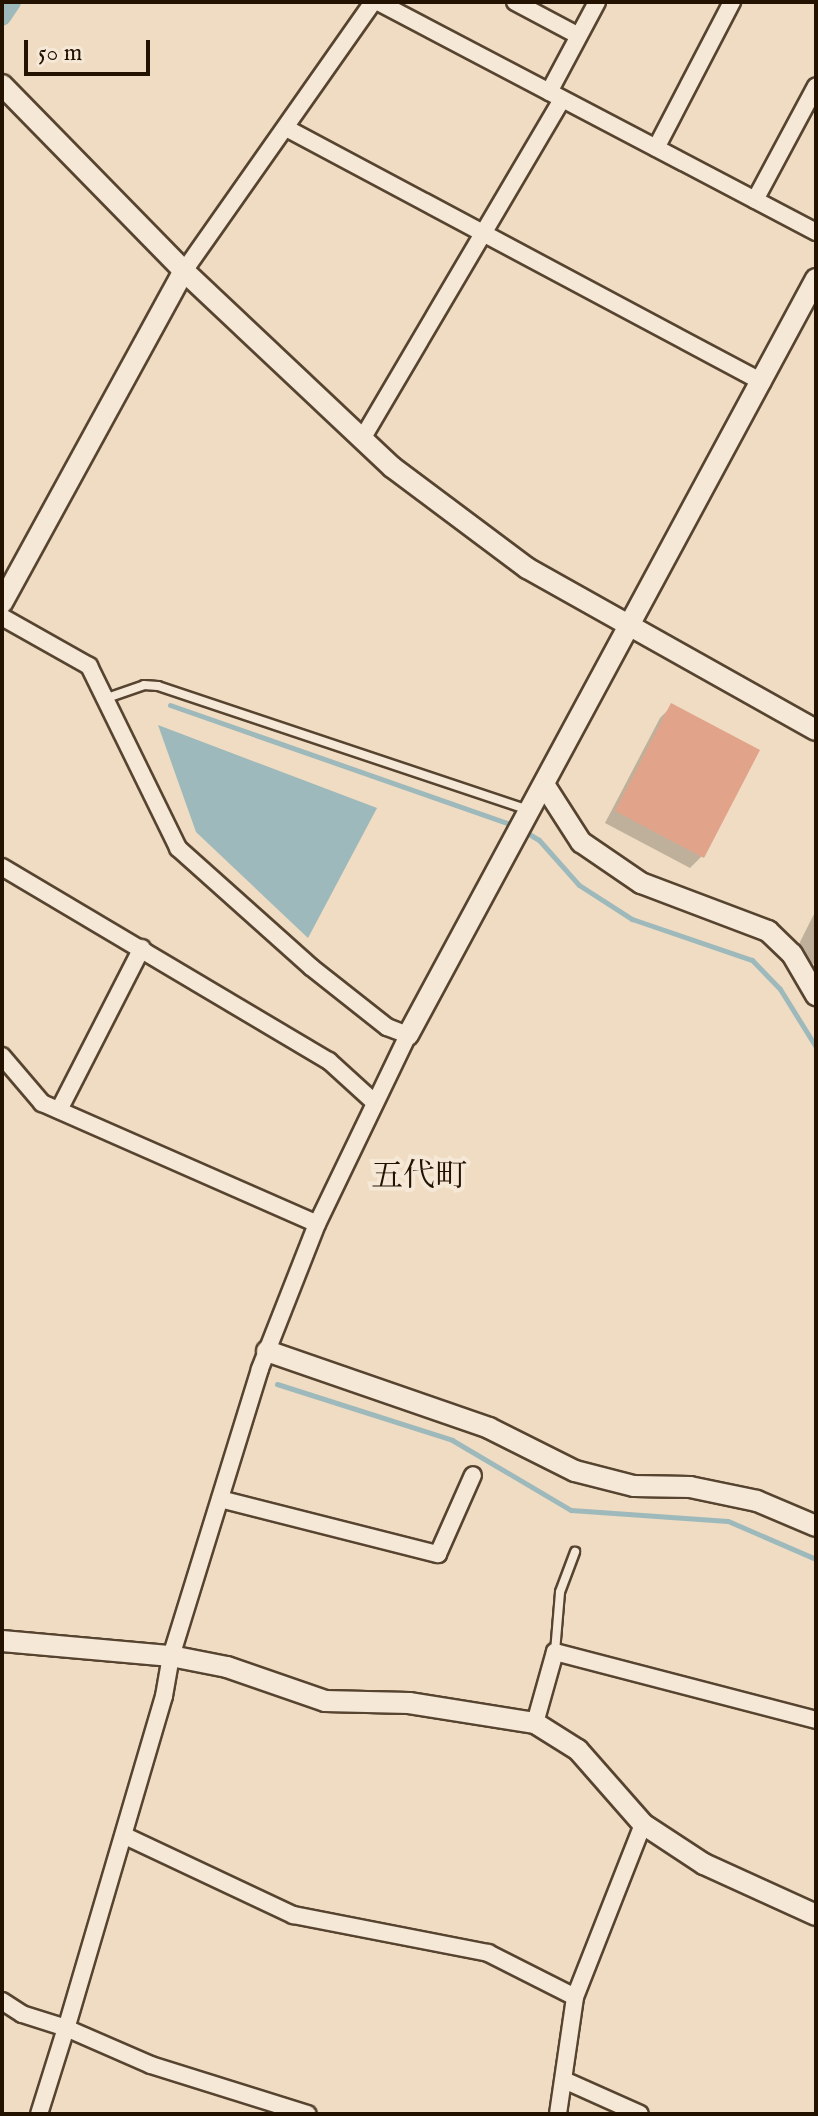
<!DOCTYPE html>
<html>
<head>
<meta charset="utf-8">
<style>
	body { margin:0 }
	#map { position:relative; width:818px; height:2116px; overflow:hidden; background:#efdcc2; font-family:"IM FELL English","Noto Serif JP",serif }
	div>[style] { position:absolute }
	.water>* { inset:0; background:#9db9bb }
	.shadow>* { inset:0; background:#0003 }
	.stream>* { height:5px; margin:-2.5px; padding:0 2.5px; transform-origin:2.5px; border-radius:2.5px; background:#9db9bb }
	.canal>* { height:18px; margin:-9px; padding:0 9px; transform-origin:9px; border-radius:9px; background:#9db9bb }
	.building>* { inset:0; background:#e1a38a }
	.roads { filter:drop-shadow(2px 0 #574430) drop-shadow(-2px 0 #574430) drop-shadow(0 2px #574430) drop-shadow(0 -2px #574430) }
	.service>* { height:8px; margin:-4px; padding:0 4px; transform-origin:4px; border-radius:4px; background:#f5e8d7 }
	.minor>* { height:16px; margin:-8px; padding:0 8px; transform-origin:8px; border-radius:8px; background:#f5e8d7 }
	.tertiary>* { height:20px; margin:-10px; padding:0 10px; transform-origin:10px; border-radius:10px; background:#f5e8d7 }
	span { translate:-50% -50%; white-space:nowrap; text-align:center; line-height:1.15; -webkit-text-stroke:8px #f5e8d7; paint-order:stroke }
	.quarter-label { font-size:32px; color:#241200 }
	.frame { position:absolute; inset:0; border:4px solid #241200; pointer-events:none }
	.scale { position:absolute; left:24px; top:40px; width:126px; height:36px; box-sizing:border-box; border:4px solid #241200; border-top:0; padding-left:10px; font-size:24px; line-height:28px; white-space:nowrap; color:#241200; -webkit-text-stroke:6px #f5e8d7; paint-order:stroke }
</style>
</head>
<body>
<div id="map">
	<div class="water">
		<div style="clip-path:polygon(158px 725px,377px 808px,308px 938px,196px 832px)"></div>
	</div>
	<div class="shadow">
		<div style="clip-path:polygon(672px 706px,702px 856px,690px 868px,605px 823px,660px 718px)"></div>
		<div style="clip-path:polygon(816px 910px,816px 965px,794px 954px)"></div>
	</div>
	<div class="stream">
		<div style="left:170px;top:705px;width:366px;rotate:19.3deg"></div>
		<div style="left:524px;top:831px;width:17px;rotate:31deg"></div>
		<div style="left:539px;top:840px;width:60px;rotate:48.4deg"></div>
		<div style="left:579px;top:885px;width:63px;rotate:32.7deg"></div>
		<div style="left:632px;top:919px;width:127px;rotate:18.9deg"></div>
		<div style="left:752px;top:960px;width:40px;rotate:46deg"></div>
		<div style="left:780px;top:989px;width:68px;rotate:58.2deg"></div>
		<div style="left:277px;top:1384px;width:184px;rotate:17.7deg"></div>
		<div style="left:452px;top:1440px;width:138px;rotate:30.5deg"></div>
		<div style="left:571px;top:1510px;width:157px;rotate:4deg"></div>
		<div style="left:728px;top:1521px;width:96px;rotate:23.4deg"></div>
	</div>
	<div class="canal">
		<div style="left:2px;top:17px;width:18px;rotate:-56deg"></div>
	</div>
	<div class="building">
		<div style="clip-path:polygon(671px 703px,760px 750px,704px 858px,615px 811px)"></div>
	</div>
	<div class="roads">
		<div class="service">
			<div style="left:107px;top:698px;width:39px;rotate:-19deg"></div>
			<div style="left:144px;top:685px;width:14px;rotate:4deg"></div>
			<div style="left:158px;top:686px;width:390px;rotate:18.5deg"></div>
			<div style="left:555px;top:1652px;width:60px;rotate:-85.2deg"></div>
			<div style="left:560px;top:1592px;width:43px;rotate:-69.4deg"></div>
		</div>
		<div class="minor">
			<div style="left:378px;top:2px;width:495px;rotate:27.7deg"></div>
			<div style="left:515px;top:2px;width:72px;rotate:28deg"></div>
			<div style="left:549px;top:92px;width:102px;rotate:-61.9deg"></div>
			<div style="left:286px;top:128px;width:540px;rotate:28.08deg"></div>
			<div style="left:656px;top:148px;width:165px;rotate:-62.5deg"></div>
			<div style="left:755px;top:200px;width:129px;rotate:-61.8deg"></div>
			<div style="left:184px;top:271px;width:329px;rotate:-54.9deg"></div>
			<div style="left:362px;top:439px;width:394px;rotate:-59.5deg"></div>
			<div style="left:2px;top:617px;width:100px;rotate:29.4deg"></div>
			<div style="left:89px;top:666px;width:203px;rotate:63.9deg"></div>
			<div style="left:178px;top:848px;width:178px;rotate:41.8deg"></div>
			<div style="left:311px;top:967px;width:97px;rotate:38.3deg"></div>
			<div style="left:387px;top:1027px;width:22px;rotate:21deg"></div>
			<div style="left:408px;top:1035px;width:210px;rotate:115.7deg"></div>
			<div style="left:317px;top:1224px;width:156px;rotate:111.5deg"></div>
			<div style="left:260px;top:1369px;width:300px;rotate:107.2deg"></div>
			<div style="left:171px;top:1656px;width:41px;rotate:99.9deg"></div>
			<div style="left:164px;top:1696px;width:346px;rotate:106.4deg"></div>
			<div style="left:66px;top:2028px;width:93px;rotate:23.5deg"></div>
			<div style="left:151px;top:2065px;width:164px;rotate:17.4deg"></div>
			<div style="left:2px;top:867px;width:380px;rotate:30.7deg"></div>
			<div style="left:329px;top:1061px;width:59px;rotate:42.3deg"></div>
			<div style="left:2px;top:1056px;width:62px;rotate:49.6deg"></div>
			<div style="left:42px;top:1103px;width:300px;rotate:23.7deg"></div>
			<div style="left:59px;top:1110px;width:182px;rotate:-62.9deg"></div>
			<div style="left:220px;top:1499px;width:225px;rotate:14.2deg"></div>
			<div style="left:438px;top:1554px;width:86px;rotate:-66.1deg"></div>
			<div style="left:535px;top:1723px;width:74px;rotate:-74.3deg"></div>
			<div style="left:555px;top:1652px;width:270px;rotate:14.6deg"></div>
			<div style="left:125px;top:1836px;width:186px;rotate:25.2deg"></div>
			<div style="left:293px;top:1915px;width:199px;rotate:11deg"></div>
			<div style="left:488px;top:1953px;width:97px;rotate:26.8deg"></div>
			<div style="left:2px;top:2001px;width:24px;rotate:33deg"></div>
			<div style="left:22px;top:2014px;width:46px;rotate:17.7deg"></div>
			<div style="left:66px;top:2028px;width:90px;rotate:107.4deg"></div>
			<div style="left:564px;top:2080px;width:83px;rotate:24.1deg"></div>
			<div style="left:558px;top:2114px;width:118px;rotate:-81.7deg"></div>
			<div style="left:575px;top:1997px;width:186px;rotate:-68.5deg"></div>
		</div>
		<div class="tertiary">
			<div style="left:2px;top:85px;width:260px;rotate:45.6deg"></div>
			<div style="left:184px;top:271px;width:286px;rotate:43.3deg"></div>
			<div style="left:392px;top:467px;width:169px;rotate:36.8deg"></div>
			<div style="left:527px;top:568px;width:331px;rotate:29.3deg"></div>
			<div style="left:2px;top:603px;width:379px;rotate:-61.3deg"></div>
			<div style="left:545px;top:786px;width:67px;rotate:57.3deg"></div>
			<div style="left:581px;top:842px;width:73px;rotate:34.3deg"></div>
			<div style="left:641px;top:883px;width:136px;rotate:20.7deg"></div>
			<div style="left:768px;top:931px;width:33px;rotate:44deg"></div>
			<div style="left:792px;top:954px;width:48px;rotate:59.7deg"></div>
			<div style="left:408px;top:1035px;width:859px;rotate:-61.65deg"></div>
			<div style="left:267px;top:1351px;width:235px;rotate:19.1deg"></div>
			<div style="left:489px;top:1428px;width:96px;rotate:26.6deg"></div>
			<div style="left:575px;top:1471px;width:61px;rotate:14.3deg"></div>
			<div style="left:634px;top:1486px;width:56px;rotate:1deg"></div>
			<div style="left:690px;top:1487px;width:68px;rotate:11.8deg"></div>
			<div style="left:757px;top:1501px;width:64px;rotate:23deg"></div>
			<div style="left:2px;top:1641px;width:170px;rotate:5.1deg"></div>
			<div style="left:171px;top:1656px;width:57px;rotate:11.1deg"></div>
			<div style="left:227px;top:1667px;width:104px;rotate:19.1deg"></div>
			<div style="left:325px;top:1701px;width:84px;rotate:1.4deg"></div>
			<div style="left:409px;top:1703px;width:128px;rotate:9deg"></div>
			<div style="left:535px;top:1723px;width:51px;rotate:32.1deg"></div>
			<div style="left:578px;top:1750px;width:98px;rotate:48.7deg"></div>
			<div style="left:643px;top:1824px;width:73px;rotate:33.3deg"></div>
			<div style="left:704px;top:1864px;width:123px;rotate:24.5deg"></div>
		</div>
	</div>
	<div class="quarter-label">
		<span style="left:419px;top:1178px">五代町</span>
	</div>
	<div class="frame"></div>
	<div class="scale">50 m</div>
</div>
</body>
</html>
